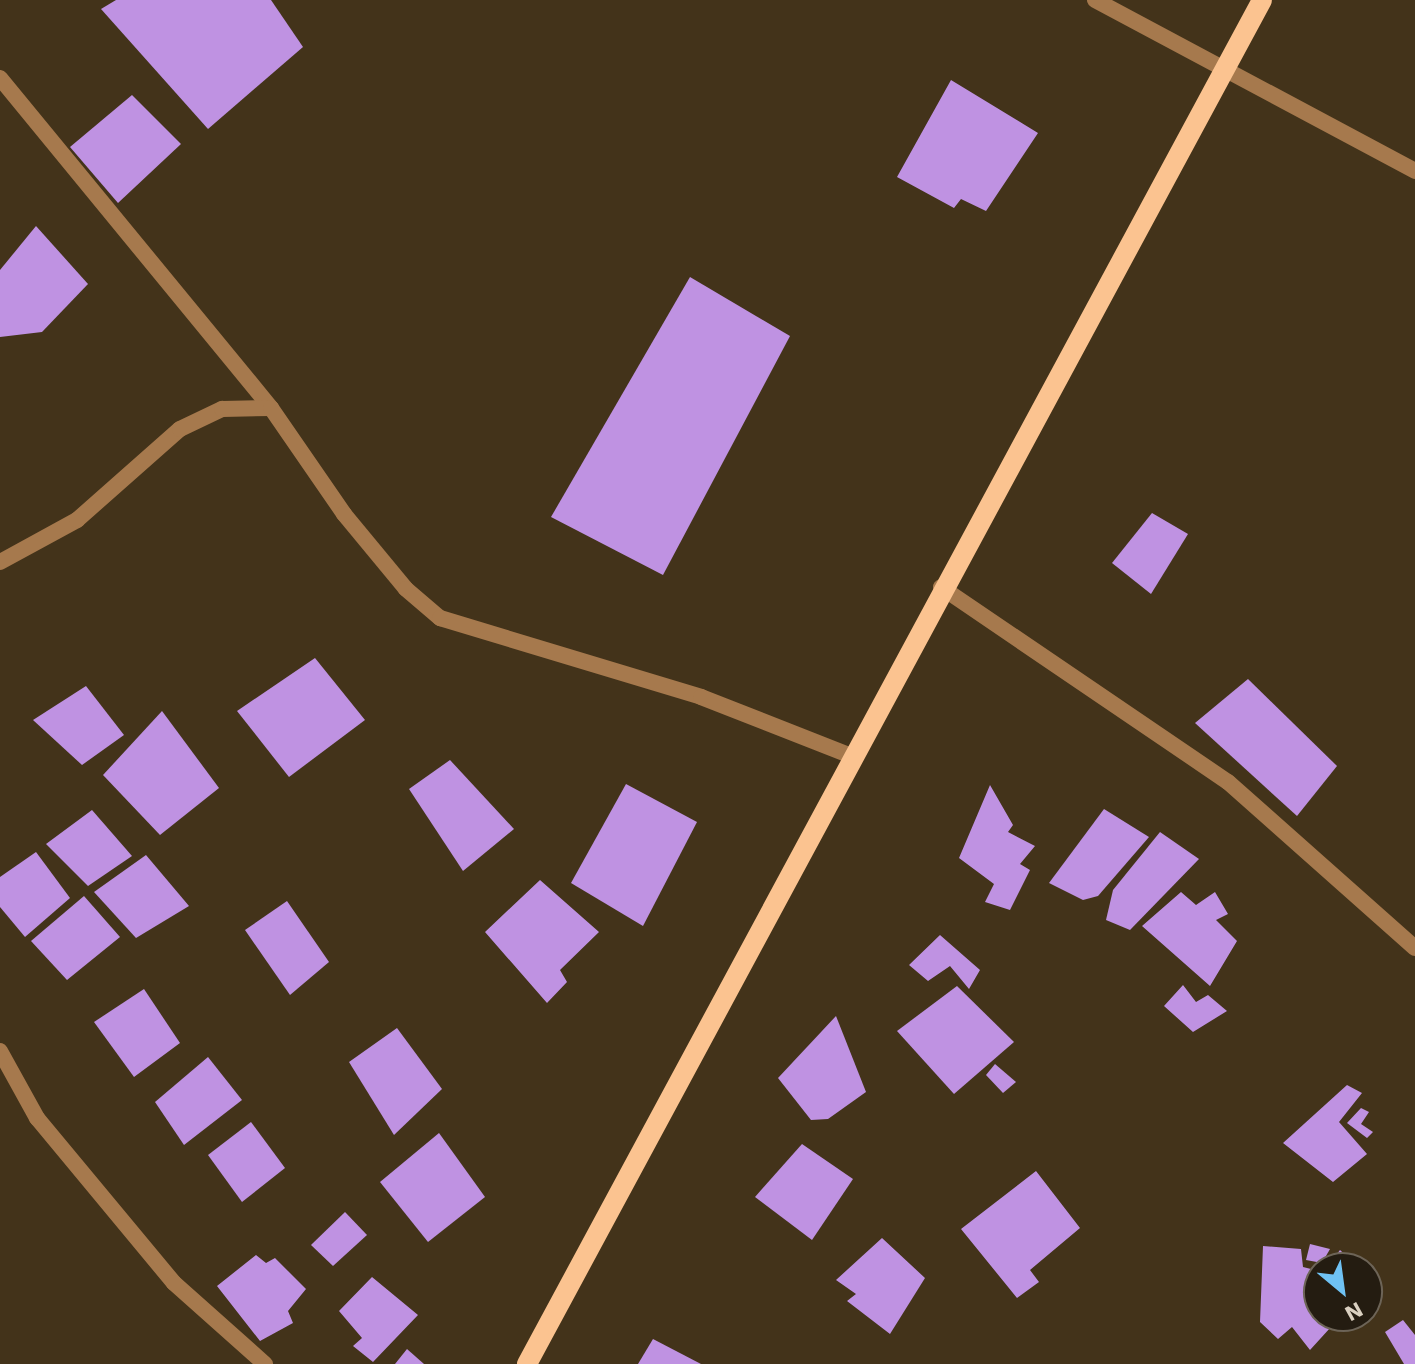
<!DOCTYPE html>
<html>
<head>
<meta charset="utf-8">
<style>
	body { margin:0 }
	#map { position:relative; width:1415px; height:1364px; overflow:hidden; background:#43331a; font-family:"Work Sans",sans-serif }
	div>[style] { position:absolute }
	.building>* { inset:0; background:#bf92e2 }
	.street>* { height:16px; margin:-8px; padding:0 8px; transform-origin:8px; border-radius:8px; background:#a6794d }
	.primary>* { height:20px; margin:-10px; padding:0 10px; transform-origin:10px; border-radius:10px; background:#fbc390 }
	span { translate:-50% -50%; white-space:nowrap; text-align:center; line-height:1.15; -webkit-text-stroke:8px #241c11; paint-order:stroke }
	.north { position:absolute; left:1303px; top:1252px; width:80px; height:80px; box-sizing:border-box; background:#241c11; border:2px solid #6d6457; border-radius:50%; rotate:151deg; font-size:22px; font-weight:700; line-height:32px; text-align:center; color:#dad0c1 }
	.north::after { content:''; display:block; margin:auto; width:28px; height:36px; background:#6fc2f4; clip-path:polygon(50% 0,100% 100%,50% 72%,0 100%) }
</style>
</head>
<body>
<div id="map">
	<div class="building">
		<div style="clip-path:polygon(116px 0,271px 0,303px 47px,208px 129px,101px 9px)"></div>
		<div style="clip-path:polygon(951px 80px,1038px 133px,986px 211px,961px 199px,954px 208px,897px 177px)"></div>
		<div style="clip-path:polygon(132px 95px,181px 144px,118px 203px,70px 147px)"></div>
		<div style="clip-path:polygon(36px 226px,88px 284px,42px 332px,0 337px,0 270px)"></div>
		<div style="clip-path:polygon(690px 277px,790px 336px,663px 575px,551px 517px)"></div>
		<div style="clip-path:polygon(1152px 513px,1188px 534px,1151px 594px,1112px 563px)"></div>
		<div style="clip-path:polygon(315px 658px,365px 720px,289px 777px,237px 711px)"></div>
		<div style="clip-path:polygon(1248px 679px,1337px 766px,1297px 816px,1195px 723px)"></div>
		<div style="clip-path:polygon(86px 686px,124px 735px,82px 765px,33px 720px)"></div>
		<div style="clip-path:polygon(162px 711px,219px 788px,160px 835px,103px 775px)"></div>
		<div style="clip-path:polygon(450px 760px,514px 829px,463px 871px,409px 789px)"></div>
		<div style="clip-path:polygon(626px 784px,697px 822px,643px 926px,571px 883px)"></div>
		<div style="clip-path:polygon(990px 785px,1013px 825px,1008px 832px,1035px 846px,1020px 864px,1030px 870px,1010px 910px,985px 902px,994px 884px,959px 858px)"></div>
		<div style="clip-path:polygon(1104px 809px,1149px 837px,1098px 896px,1083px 900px,1049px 883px)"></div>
		<div style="clip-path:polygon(92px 810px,132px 856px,88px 886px,46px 844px)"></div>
		<div style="clip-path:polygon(1160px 832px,1199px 859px,1130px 930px,1106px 920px,1113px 890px)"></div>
		<div style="clip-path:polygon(36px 852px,70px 898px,25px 937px,0 907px,0 877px)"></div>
		<div style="clip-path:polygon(146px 855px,189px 906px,136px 938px,94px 892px)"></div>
		<div style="clip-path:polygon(540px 880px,599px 932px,560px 970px,567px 982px,547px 1003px,485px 932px)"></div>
		<div style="clip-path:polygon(1181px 892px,1196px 905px,1215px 892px,1228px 914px,1216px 920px,1237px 941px,1210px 986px,1142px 926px)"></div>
		<div style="clip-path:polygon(84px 896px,120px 937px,67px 980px,31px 941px)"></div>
		<div style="clip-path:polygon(287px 901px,329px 962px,290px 995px,245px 930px)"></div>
		<div style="clip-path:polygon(940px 935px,980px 970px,969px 989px,950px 966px,928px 981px,909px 965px)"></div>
		<div style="clip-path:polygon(1183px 985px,1196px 1002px,1208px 995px,1227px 1011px,1193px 1032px,1164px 1006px)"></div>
		<div style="clip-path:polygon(957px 986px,1014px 1042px,954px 1094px,897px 1031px)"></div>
		<div style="clip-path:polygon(144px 989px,180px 1043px,134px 1077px,94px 1022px)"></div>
		<div style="clip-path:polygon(836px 1016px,866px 1092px,828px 1119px,811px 1120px,778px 1078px)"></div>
		<div style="clip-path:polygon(397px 1028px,442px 1089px,394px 1135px,349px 1062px)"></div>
		<div style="clip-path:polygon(208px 1057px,242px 1100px,184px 1145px,155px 1102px)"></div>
		<div style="clip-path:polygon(995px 1064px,1016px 1082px,1003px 1093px,986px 1075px)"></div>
		<div style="clip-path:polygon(1347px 1085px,1362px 1093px,1339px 1122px,1367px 1154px,1333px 1182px,1283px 1143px)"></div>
		<div style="clip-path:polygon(1361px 1108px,1369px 1112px,1361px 1124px,1373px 1132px,1367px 1138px,1347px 1123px)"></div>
		<div style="clip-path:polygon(251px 1122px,285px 1168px,242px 1202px,208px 1155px)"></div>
		<div style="clip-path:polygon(439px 1133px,485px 1197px,428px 1242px,380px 1182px)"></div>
		<div style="clip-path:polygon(802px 1144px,853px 1179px,812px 1240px,755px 1197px)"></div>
		<div style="clip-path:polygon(1036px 1171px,1080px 1228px,1030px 1270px,1039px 1282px,1017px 1298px,961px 1229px)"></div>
		<div style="clip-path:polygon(345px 1212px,367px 1235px,333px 1266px,311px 1245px)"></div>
		<div style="clip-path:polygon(882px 1238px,925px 1278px,890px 1334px,847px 1301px,856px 1294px,836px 1280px)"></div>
		<div style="clip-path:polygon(1310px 1244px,1330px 1249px,1322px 1263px,1306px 1260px)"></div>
		<div style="clip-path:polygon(1263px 1246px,1301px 1249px,1303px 1267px,1319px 1271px,1319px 1316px,1341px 1316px,1310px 1350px,1292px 1327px,1278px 1339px,1260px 1322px)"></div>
		<div style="clip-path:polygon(1340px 1250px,1359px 1268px,1328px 1266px)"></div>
		<div style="clip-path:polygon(256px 1255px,266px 1263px,275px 1258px,306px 1289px,288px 1311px,293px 1323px,260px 1341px,217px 1286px)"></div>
		<div style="clip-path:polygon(372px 1277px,418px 1315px,373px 1362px,353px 1346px,362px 1338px,339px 1311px)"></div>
		<div style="clip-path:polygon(1403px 1320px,1415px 1335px,1415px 1364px,1404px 1364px,1385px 1332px)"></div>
		<div style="clip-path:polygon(653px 1339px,701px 1364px,638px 1364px)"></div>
		<div style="clip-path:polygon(407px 1349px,424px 1364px,395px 1364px)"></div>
	</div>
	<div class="street">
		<div style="left:1095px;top:0;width:363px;rotate:28.1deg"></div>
		<div style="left:0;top:78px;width:427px;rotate:50.6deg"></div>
		<div style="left:0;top:562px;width:88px;rotate:-28.6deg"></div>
		<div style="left:77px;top:520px;width:137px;rotate:-41.5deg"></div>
		<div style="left:180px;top:429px;width:47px;rotate:-25.5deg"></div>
		<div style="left:222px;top:409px;width:49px;rotate:-1.2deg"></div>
		<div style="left:271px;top:408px;width:129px;rotate:55.4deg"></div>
		<div style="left:344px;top:514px;width:97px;rotate:50.4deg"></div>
		<div style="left:406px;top:589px;width:45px;rotate:40.5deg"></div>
		<div style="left:440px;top:618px;width:273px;rotate:16.8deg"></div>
		<div style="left:701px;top:697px;width:164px;rotate:21.4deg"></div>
		<div style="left:941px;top:587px;width:347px;rotate:34.2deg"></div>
		<div style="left:1228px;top:782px;width:250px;rotate:41.6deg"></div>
		<div style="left:0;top:1051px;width:77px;rotate:61.1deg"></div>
		<div style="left:37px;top:1118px;width:214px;rotate:50.3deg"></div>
		<div style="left:174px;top:1283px;width:122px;rotate:41.7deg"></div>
	</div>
	<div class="primary">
		<div style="left:527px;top:1364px;width:1549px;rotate:-61.68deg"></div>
	</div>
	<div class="north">N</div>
</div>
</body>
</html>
